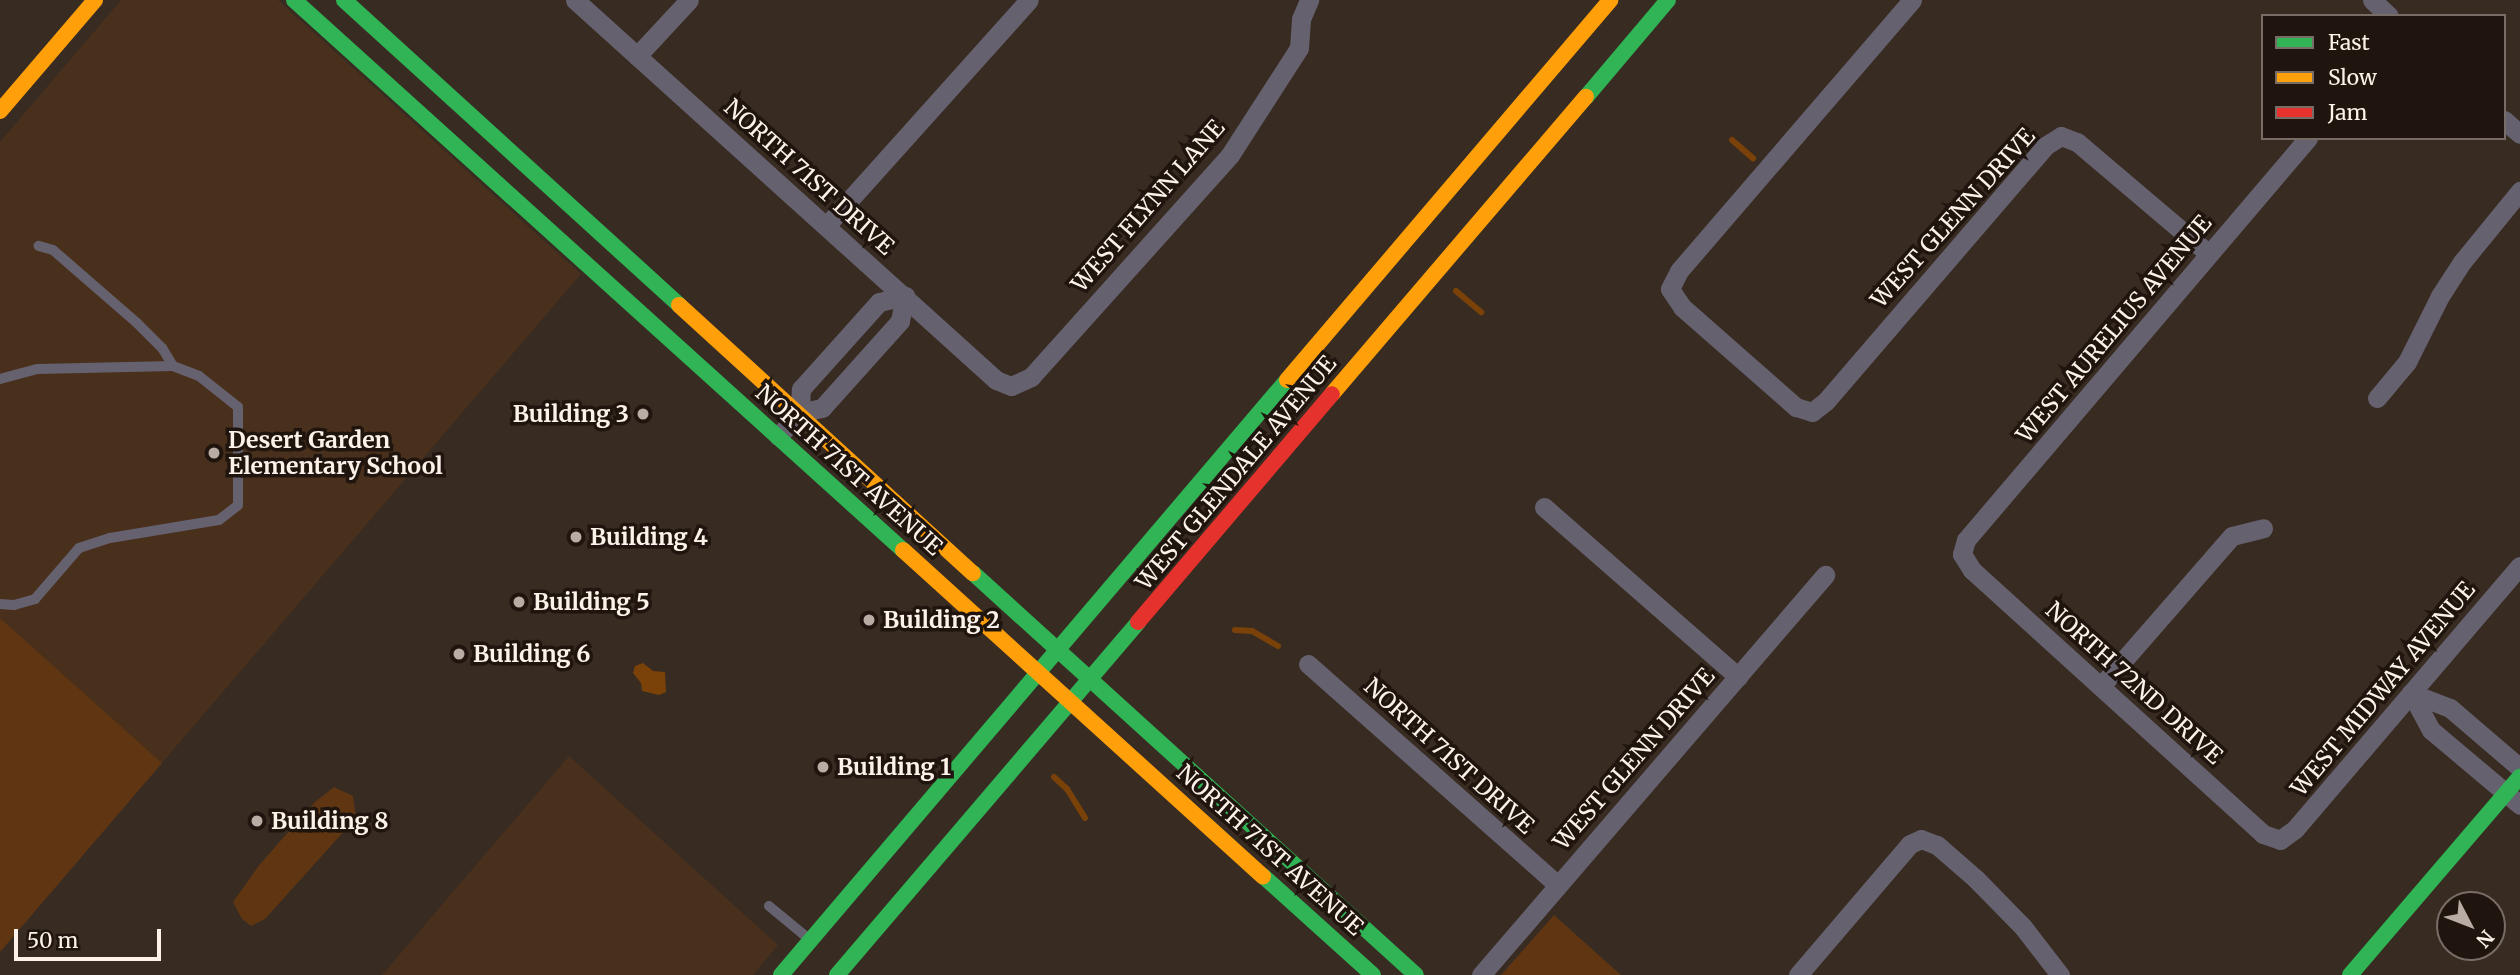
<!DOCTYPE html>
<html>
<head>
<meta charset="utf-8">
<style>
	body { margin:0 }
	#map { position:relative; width:2520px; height:975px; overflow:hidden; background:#372b22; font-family:Merriweather,serif }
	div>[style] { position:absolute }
	.built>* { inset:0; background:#49301d }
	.green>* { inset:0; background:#603612 }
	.water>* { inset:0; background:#7a4208 }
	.stream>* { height:6px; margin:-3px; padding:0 3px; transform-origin:3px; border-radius:3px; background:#7a4208 }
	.lane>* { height:10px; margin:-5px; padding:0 5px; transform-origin:5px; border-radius:5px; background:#66616e }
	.street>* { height:19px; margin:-9.5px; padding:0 9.5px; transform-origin:9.5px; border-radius:9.5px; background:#66616e }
	.fast>* { height:16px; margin:-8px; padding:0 8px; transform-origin:8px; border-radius:8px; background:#30b455 }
	.slow>* { height:16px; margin:-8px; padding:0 8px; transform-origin:8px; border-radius:8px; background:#ff9f0a }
	.jam>* { height:16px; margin:-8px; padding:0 8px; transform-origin:8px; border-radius:8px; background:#e5322d }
	.dots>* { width:19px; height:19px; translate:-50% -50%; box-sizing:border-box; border:4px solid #1f150e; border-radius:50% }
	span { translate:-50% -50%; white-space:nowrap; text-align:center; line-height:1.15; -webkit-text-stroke:7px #1f150e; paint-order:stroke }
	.street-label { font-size:23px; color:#fdf2ea }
	.poi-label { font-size:23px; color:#fdf2ea; font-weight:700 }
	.right { translate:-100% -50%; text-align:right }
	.left { translate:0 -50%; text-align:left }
	.legend { position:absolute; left:2261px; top:14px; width:245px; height:126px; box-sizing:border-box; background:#1f150e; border:2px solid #786d66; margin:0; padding:9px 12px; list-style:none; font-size:21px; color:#fdf2ea }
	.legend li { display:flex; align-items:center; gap:14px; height:35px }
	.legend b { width:35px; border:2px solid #786d66 }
	.north { position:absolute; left:2436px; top:891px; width:70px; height:70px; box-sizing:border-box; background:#1f150e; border:2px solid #786d66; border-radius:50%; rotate:132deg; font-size:19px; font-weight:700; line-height:28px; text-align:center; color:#fdf2ea }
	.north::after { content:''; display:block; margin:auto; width:24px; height:32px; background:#b8aca4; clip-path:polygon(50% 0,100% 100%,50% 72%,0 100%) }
	.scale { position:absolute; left:14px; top:929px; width:147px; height:32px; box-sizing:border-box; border:4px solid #fdf2ea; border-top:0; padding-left:9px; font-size:21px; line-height:24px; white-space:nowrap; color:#fdf2ea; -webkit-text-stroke:5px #1f150e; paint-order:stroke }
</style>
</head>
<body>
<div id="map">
	<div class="built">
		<div style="clip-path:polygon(121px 0,278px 0,581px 274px,162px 763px,0 618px,0 142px)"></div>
		<div style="clip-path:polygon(569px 756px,778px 945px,753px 975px,382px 975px)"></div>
	</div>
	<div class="green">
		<div style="clip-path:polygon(0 618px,162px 763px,0 952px)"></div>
		<div style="clip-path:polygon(334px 787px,353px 796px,356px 818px,265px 919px,251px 926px,242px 919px,233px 902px,260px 864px,315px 802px)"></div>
		<div style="clip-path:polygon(1554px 915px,1621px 975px,1501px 975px)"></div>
	</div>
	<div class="water">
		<div style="clip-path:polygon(643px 663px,653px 671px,665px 672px,666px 692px,659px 695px,642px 691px,641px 683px,633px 673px,635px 666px)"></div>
	</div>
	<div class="stream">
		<div style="left:1732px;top:140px;width:28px;rotate:41deg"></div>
		<div style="left:1456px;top:291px;width:33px;rotate:40deg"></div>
		<div style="left:1235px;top:630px;width:17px;rotate:3deg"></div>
		<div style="left:1252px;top:631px;width:30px;rotate:30deg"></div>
		<div style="left:1054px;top:777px;width:18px;rotate:43deg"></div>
		<div style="left:1067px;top:789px;width:34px;rotate:58deg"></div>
	</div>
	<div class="lane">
		<div style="left:0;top:379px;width:39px;rotate:-15deg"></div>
		<div style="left:38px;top:369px;width:135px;rotate:-1.3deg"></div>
		<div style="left:0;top:604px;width:14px;rotate:4deg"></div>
		<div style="left:14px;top:605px;width:22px;rotate:-16deg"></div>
		<div style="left:35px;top:599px;width:67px;rotate:-49.2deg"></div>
		<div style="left:79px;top:548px;width:33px;rotate:-18deg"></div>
		<div style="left:110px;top:538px;width:110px;rotate:-9.4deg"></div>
		<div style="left:219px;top:520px;width:24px;rotate:-38deg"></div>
		<div style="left:238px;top:505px;width:98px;rotate:-90deg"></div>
		<div style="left:238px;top:407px;width:50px;rotate:-141.5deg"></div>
		<div style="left:199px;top:376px;width:28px;rotate:-159deg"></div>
		<div style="left:173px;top:366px;width:21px;rotate:-121deg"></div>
		<div style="left:162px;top:348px;width:35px;rotate:-135deg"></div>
		<div style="left:137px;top:323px;width:111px;rotate:-139deg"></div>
		<div style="left:53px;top:250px;width:15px;rotate:-164deg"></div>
		<div style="left:769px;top:906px;width:52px;rotate:39.5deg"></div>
	</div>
	<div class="street">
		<div style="left:575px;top:0;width:567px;rotate:42.07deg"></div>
		<div style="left:996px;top:380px;width:16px;rotate:22deg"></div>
		<div style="left:1011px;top:386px;width:22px;rotate:-24deg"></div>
		<div style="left:1031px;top:377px;width:298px;rotate:-48.1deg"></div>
		<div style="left:1230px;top:155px;width:127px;rotate:-57.2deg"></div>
		<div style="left:1299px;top:48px;width:29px;rotate:-86deg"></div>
		<div style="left:1301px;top:19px;width:21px;rotate:-67deg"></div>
		<div style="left:1912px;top:0;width:357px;rotate:130.7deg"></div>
		<div style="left:1679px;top:271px;width:20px;rotate:117deg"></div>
		<div style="left:1670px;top:289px;width:22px;rotate:56deg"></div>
		<div style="left:1682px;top:307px;width:152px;rotate:41.3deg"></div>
		<div style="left:1796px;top:407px;width:17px;rotate:17deg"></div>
		<div style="left:1812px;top:412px;width:18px;rotate:-38deg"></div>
		<div style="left:1826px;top:401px;width:336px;rotate:-49.3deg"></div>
		<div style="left:2045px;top:146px;width:19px;rotate:-32deg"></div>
		<div style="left:2061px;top:136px;width:17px;rotate:21deg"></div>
		<div style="left:2077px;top:142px;width:173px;rotate:40.3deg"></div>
		<div style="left:2372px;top:0;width:23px;rotate:43deg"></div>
		<div style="left:637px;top:56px;width:76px;rotate:-47.1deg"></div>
		<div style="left:2504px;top:120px;width:21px;rotate:41deg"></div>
		<div style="left:2308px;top:138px;width:528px;rotate:130.39deg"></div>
		<div style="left:1966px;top:540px;width:15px;rotate:106deg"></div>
		<div style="left:1962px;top:554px;width:19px;rotate:58deg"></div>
		<div style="left:1972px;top:570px;width:393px;rotate:42.2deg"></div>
		<div style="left:2263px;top:834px;width:18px;rotate:19deg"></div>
		<div style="left:2280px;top:840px;width:19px;rotate:-36deg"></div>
		<div style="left:2295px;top:829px;width:346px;rotate:-49.5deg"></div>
		<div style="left:827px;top:225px;width:302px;rotate:-48.1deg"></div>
		<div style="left:2377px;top:398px;width:47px;rotate:-50.2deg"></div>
		<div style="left:2407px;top:362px;width:74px;rotate:-63.4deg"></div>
		<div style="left:2440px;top:296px;width:40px;rotate:-57.1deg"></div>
		<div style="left:2462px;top:262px;width:92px;rotate:-50.8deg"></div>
		<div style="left:800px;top:413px;width:24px;rotate:-88deg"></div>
		<div style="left:801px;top:389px;width:117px;rotate:-48.1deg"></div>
		<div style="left:879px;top:302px;width:27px;rotate:-13deg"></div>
		<div style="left:778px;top:436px;width:32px;rotate:-46deg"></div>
		<div style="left:800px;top:413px;width:23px;rotate:-13deg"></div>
		<div style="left:822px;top:408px;width:117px;rotate:-48.1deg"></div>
		<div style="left:900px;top:321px;width:25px;rotate:-79deg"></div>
		<div style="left:1544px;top:507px;width:258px;rotate:41.2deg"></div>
		<div style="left:1308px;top:664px;width:334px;rotate:41.5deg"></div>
		<div style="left:2101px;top:686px;width:199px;rotate:-48.9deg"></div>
		<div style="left:2232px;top:536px;width:32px;rotate:-14deg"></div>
		<div style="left:2411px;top:693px;width:42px;rotate:61.6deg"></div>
		<div style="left:2431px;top:730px;width:116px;rotate:40.1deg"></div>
		<div style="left:2411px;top:693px;width:42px;rotate:21deg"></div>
		<div style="left:2450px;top:708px;width:92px;rotate:40.6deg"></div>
		<div style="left:1481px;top:975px;width:528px;rotate:-49.3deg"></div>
		<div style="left:1798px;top:975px;width:172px;rotate:-49.5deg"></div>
		<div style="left:1910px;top:844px;width:12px;rotate:-24deg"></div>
		<div style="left:1921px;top:839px;width:17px;rotate:21deg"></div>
		<div style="left:1937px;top:845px;width:52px;rotate:41.1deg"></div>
		<div style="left:1976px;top:879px;width:67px;rotate:45.6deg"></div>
		<div style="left:2023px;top:927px;width:61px;rotate:52.4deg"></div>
	</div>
	<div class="fast">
		<div style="left:294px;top:0;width:821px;rotate:42.09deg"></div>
		<div style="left:344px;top:0;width:453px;rotate:42.3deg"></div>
		<div style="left:1586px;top:97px;width:127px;rotate:-49.8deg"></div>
		<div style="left:973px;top:573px;width:598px;rotate:42.22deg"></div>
		<div style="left:1263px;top:876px;width:148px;rotate:42deg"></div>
		<div style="left:781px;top:975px;width:781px;rotate:-49.62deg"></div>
		<div style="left:837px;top:975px;width:464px;rotate:-49.5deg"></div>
		<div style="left:2350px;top:975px;width:261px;rotate:-49.4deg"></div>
	</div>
	<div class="slow">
		<div style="left:0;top:111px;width:146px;rotate:-49.4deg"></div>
		<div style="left:679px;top:305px;width:398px;rotate:42.4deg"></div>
		<div style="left:1287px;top:380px;width:499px;rotate:-49.6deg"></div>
		<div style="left:1332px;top:394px;width:391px;rotate:-49.5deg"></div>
		<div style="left:903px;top:550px;width:486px;rotate:42.2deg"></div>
	</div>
	<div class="jam">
		<div style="left:1138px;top:622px;width:299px;rotate:-49.6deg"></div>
	</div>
	<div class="dots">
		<div style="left:643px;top:414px;background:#b8aca4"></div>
		<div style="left:214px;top:453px;background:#b8aca4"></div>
		<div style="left:576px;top:537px;background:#b8aca4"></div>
		<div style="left:519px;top:602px;background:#b8aca4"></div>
		<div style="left:869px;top:620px;background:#b8aca4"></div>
		<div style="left:459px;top:654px;background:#b8aca4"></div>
		<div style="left:823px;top:767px;background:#b8aca4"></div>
		<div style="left:257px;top:821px;background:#b8aca4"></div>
	</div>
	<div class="street-label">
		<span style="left:809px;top:177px;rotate:42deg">NORTH 71ST DRIVE</span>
		<span style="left:1148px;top:206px;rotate:-49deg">WEST FLYNN LANE</span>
		<span style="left:1953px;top:218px;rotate:-48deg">WEST GLENN DRIVE</span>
		<span style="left:2114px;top:329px;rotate:-50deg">WEST AURELIUS AVENUE</span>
		<span style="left:849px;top:470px;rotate:42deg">NORTH 71ST AVENUE</span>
		<span style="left:1236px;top:473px;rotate:-50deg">WEST GLENDALE AVENUE</span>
		<span style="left:2134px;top:683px;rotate:42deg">NORTH 72ND DRIVE</span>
		<span style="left:2383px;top:689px;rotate:-50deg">WEST MIDWAY AVENUE</span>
		<span style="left:1449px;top:756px;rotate:42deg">NORTH 71ST DRIVE</span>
		<span style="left:1634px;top:759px;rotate:-49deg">WEST GLENN DRIVE</span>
		<span style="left:1270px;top:850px;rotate:42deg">NORTH 71ST AVENUE</span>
	</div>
	<div class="poi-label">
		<span class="right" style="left:629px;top:414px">Building 3</span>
		<span class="left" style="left:228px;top:453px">Desert Garden<br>Elementary School</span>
		<span class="left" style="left:590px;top:537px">Building 4</span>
		<span class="left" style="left:533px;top:602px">Building 5</span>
		<span class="left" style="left:883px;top:620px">Building 2</span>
		<span class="left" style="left:473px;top:654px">Building 6</span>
		<span class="left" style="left:837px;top:767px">Building 1</span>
		<span class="left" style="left:271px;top:821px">Building 8</span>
	</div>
	<ul class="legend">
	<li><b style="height:9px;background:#30b455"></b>Fast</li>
	<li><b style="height:9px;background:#ff9f0a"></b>Slow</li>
	<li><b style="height:9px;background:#e5322d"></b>Jam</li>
	</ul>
	<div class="north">N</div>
	<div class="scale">50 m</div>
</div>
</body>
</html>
